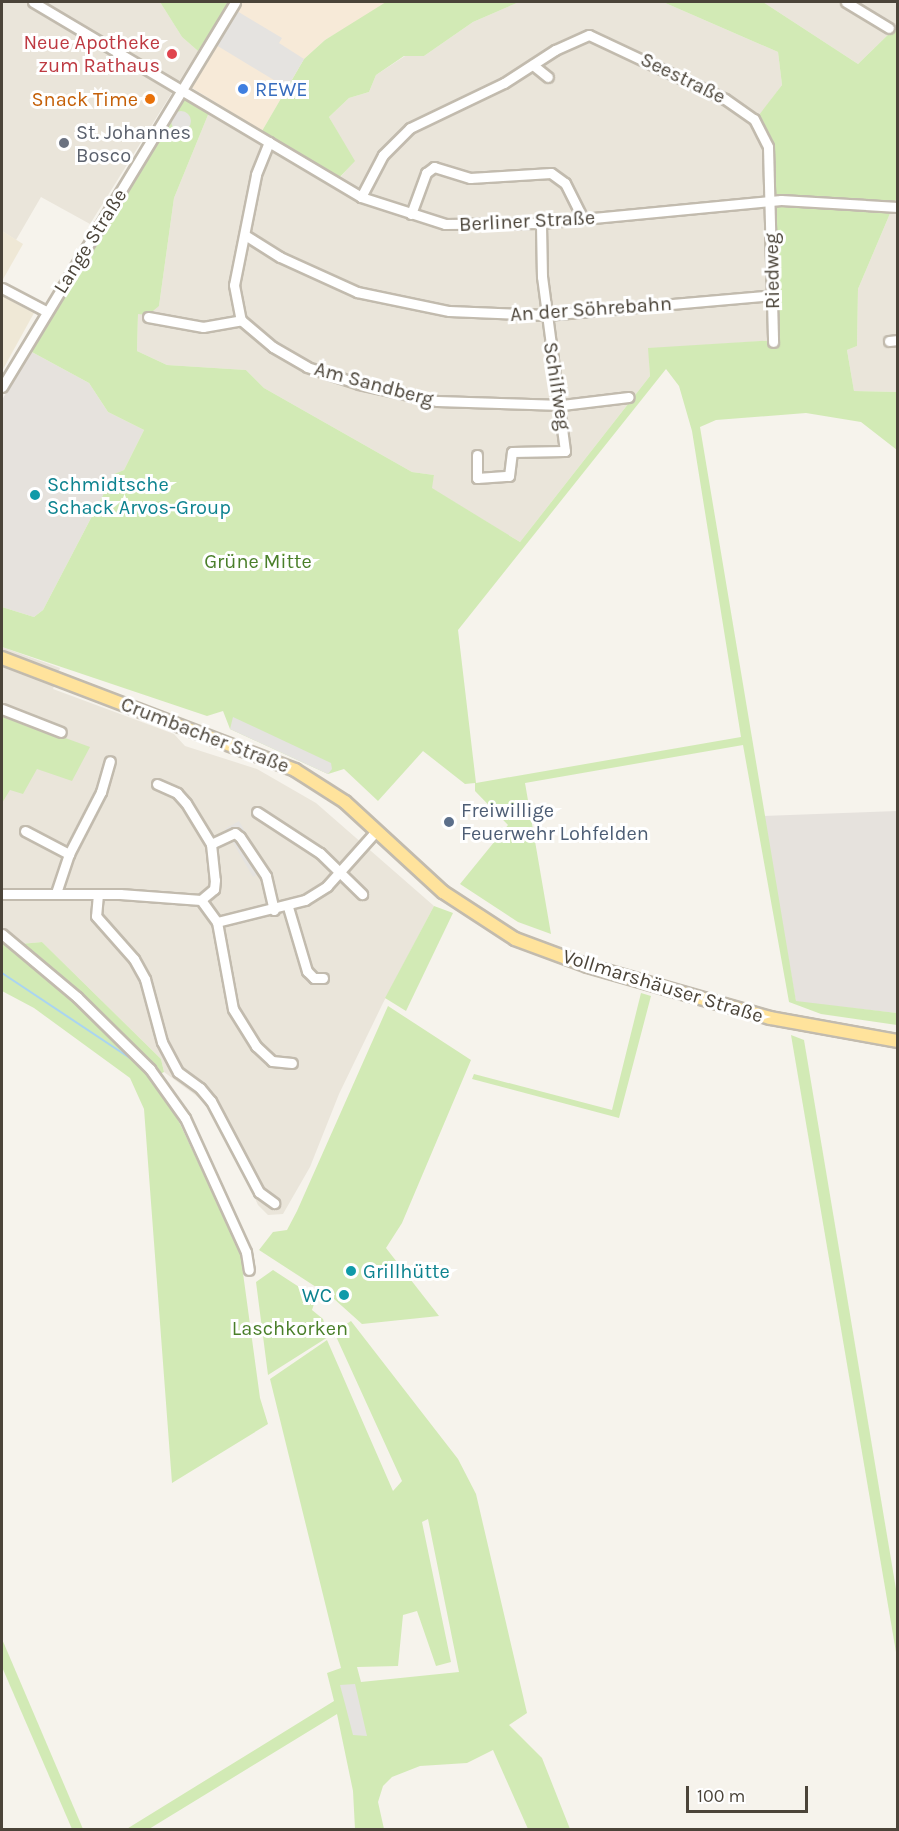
<!DOCTYPE html>
<html>
<head>
<meta charset="utf-8">
<style>
	body { margin:0 }
	#map { position:relative; width:899px; height:1831px; overflow:hidden; background:#f6f3ec; font-family:Karla,sans-serif }
	div>[style] { position:absolute }
	.residential>* { inset:0; background:#eae5da }
	.commercial>* { inset:0; background:#f7ead8 }
	.industrial>* { inset:0; background:#e6e2dd }
	.education>* { inset:0; background:#efe8d6 }
	.green>* { inset:0; background:#d2eab5 }
	.parking>* { inset:0; background:#e5e3e0 }
	.round { border-radius:50% }
	.stream>* { height:2px; margin:-1px; padding:0 1px; transform-origin:1px; border-radius:1px; background:#a9d4f2 }
	.roads { filter:drop-shadow(2px 0 #c2bbae) drop-shadow(-2px 0 #c2bbae) drop-shadow(0 2px #c2bbae) drop-shadow(0 -2px #c2bbae) }
	.minor>* { height:9px; margin:-4.5px; padding:0 4.5px; transform-origin:4.5px; border-radius:4.5px; background:#fff }
	.major>* { height:12px; margin:-6px; padding:0 6px; transform-origin:6px; border-radius:6px; background:#ffe39c }
	.dots>* { width:16px; height:16px; translate:-50% -50%; box-sizing:border-box; border:3px solid #fff; border-radius:50% }
	span { translate:-50% -50%; white-space:nowrap; text-align:center; line-height:1.15; -webkit-text-stroke:6px #fff; paint-order:stroke }
	.health-label { font-size:20px; color:#be3a42 }
	.right { translate:-100% -50%; text-align:right }
	.street-label { font-size:20px; color:#4b4439 }
	.shop-label { font-size:20px; color:#366cbe }
	.left { translate:0 -50%; text-align:left }
	.food-label { font-size:20px; color:#c56008 }
	.worship-label { font-size:20px; color:#5b616d }
	.culture-label { font-size:20px; color:#0d838f }
	.park-label { font-size:20px; color:#4a7f2a }
	.service-label { font-size:20px; color:#4e5e75 }
	.frame { position:absolute; inset:0; border:3px solid #4b4439; pointer-events:none }
	.scale { position:absolute; left:686px; top:1786px; width:122px; height:27px; box-sizing:border-box; border:3px solid #4b4439; border-top:0; padding-left:8px; font-size:18px; line-height:21px; white-space:nowrap; color:#4b4439; -webkit-text-stroke:4px #fff; paint-order:stroke }
</style>
</head>
<body>
<div id="map">
	<div class="residential">
		<div style="clip-path:polygon(2px 2px,160px 2px,182px 37px,198px 51px,90px 224px,41px 197px,16px 240px,2px 231px)"></div>
		<div style="clip-path:polygon(519px 2px,663px 2px,778px 52px,782px 85px,759px 116px,770px 139px,775px 189px,777px 340px,649px 349px,650px 376px,520px 542px,431px 488px,434px 475px,412px 472px,264px 388px,246px 370px,167px 365px,137px 351px,138px 314px,159px 306px,174px 198px,210px 110px,333px 186px,354px 161px,329px 117px,349px 98px,369px 92px,376px 75px,405px 56px,424px 56px,473px 22px)"></div>
		<div style="clip-path:polygon(763px 2px,897px 2px,897px 26px,858px 64px)"></div>
		<div style="clip-path:polygon(897px 197px,897px 392px,854px 391px,847px 350px,857px 346px,858px 289px)"></div>
		<div style="clip-path:polygon(2px 647px,60px 668px,53px 689px,174px 734px,185px 746px,257px 769px,316px 803px,434px 906px,383px 1003px,339px 1094px,310px 1167px,283px 1214px,268px 1215px,258px 1205px,223px 1129px,202px 1100px,164px 1072px,161px 1059px,42px 942px,10px 945px,2px 937px)"></div>
	</div>
	<div class="commercial">
		<div style="clip-path:polygon(230px 2px,386px 2px,387px 3px,325px 40px,304px 59px,262px 131px,181px 81px)"></div>
	</div>
	<div class="industrial">
		<div style="clip-path:polygon(30px 351px,89px 383px,108px 412px,144px 430px,124px 470px,114px 474px,43px 610px,34px 617px,2px 607px,2px 400px)"></div>
		<div style="clip-path:polygon(897px 811px,897px 1013px,796px 1002px,763px 816px)"></div>
	</div>
	<div class="education">
		<div style="clip-path:polygon(2px 231px,23px 244px,2px 281px)"></div>
		<div style="clip-path:polygon(2px 296px,34px 313px,2px 371px)"></div>
	</div>
	<div class="green">
		<div style="clip-path:polygon(160px 2px,230px 2px,198px 51px,182px 37px)"></div>
		<div style="clip-path:polygon(386px 2px,519px 2px,473px 22px,424px 56px,404px 56px,376px 75px,369px 92px,349px 98px,329px 117px,355px 161px,339px 178px,262px 131px,304px 59px,325px 40px)"></div>
		<div style="clip-path:polygon(evenodd,663px 2px,763px 2px,858px 64px,897px 26px,897px 197px,858px 289px,857px 346px,847px 350px,854px 391px,897px 392px,897px 450px,861px 422px,806px 413px,716px 420px,700px 427px,796px 1001px,897px 1013px,897px 1025px,821px 1014px,789px 1002px,743px 745px,525px 783px,551px 934px,518px 922px,460px 884px,508px 825px,475px 791px,475px 783px,465px 784px,423px 751px,378px 801px,344px 769px,328px 774px,230px 729px,223px 711px,207px 716px,2px 647px,2px 607px,34px 617px,43px 610px,114px 474px,124px 470px,144px 430px,108px 412px,89px 383px,30px 351px,184px 95px,210px 110px,174px 198px,159px 306px,148px 315px,138px 314px,137px 351px,167px 365px,246px 370px,264px 388px,412px 472px,434px 475px,432px 488px,520px 542px,650px 376px,648px 348px,777px 340px,775px 189px,770px 139px,759px 115px,782px 85px,778px 52px,663px 2px,666px 369px,679px 386px,692px 431px,741px 737px,476px 783px,458px 630px,666px 369px)"></div>
		<div style="clip-path:polygon(2px 715px,90px 747px,72px 781px,37px 769px,23px 794px,10px 790px,2px 803px)"></div>
		<div style="clip-path:polygon(434px 906px,453px 913px,406px 1011px,385px 998px)"></div>
		<div style="clip-path:polygon(2px 937px,10px 945px,42px 942px,161px 1059px,164px 1072px,152px 1078px,172px 1107px,240px 1251px,260px 1398px,268px 1424px,172px 1483px,144px 1109px,130px 1078px,34px 1008px,2px 991px)"></div>
		<div style="clip-path:polygon(641px 993px,651px 996px,619px 1118px,472px 1079px,474px 1074px,612px 1110px)"></div>
		<div style="clip-path:polygon(388px 1006px,471px 1060px,402px 1223px,386px 1248px,439px 1316px,362px 1324px,333px 1298px,259px 1250px,273px 1232px,287px 1230px,297px 1211px)"></div>
		<div style="clip-path:polygon(791px 1035px,804px 1040px,897px 1595px,897px 1658px)"></div>
		<div style="clip-path:polygon(273px 1270px,316px 1298px,312px 1310px,323px 1319px,328px 1337px,268px 1375px,256px 1282px)"></div>
		<div style="clip-path:polygon(evenodd,351px 1321px,458px 1459px,476px 1494px,527px 1713px,509px 1725px,542px 1758px,570px 1829px,528px 1829px,493px 1750px,467px 1763px,420px 1766px,392px 1777px,383px 1786px,378px 1802px,384px 1829px,355px 1829px,353px 1791px,337px 1714px,149px 1829px,125px 1830px,334px 1701px,327px 1673px,341px 1668px,270px 1379px,327px 1340px,393px 1491px,402px 1481px,334px 1332px,351px 1321px,428px 1519px,459px 1672px,361px 1682px,357px 1667px,398px 1666px,403px 1615px,417px 1611px,436px 1666px,451px 1662px,422px 1522px,428px 1519px)"></div>
		<div style="clip-path:polygon(2px 1639px,83px 1829px,72px 1829px,2px 1667px)"></div>
	</div>
	<div class="parking">
		<div style="clip-path:polygon(237px 11px,282px 38px,279px 43px,304px 59px,287px 88px,216px 45px)"></div>
		<div class="round" style="left:171px;top:111px;width:20px;height:20px"></div>
		<div style="clip-path:polygon(233px 717px,331px 763px,332px 769px,328px 774px,230px 729px)"></div>
		<div style="clip-path:polygon(239px 821px,267px 869px,253px 877px,225px 829px)"></div>
		<div style="clip-path:polygon(355px 1684px,367px 1736px,353px 1735px,345px 1704px,340px 1685px)"></div>
	</div>
	<div class="stream">
		<div style="left:2px;top:973px;width:154px;rotate:33.6deg"></div>
	</div>
	<div class="roads">
		<div class="minor">
			<div style="left:33px;top:2px;width:382px;rotate:30.7deg"></div>
			<div style="left:361px;top:197px;width:88px;rotate:17.8deg"></div>
			<div style="left:445px;top:224px;width:96px;rotate:-0.6deg"></div>
			<div style="left:541px;top:223px;width:241px;rotate:-5.5deg"></div>
			<div style="left:781px;top:200px;width:117px;rotate:3.4deg"></div>
			<div style="left:846px;top:2px;width:50px;rotate:31.2deg"></div>
			<div style="left:533px;top:65px;width:19px;rotate:39deg"></div>
			<div style="left:269px;top:142px;width:35px;rotate:112deg"></div>
			<div style="left:256px;top:175px;width:112px;rotate:101.3deg"></div>
			<div style="left:234px;top:285px;width:36px;rotate:79deg"></div>
			<div style="left:241px;top:320px;width:42px;rotate:40.2deg"></div>
			<div style="left:273px;top:347px;width:39px;rotate:30deg"></div>
			<div style="left:307px;top:367px;width:55px;rotate:18.1deg"></div>
			<div style="left:359px;top:384px;width:80px;rotate:12.3deg"></div>
			<div style="left:437px;top:401px;width:125px;rotate:1.8deg"></div>
			<div style="left:562px;top:405px;width:67px;rotate:-6.8deg"></div>
			<div style="left:361px;top:197px;width:47px;rotate:-62.4deg"></div>
			<div style="left:383px;top:155px;width:38px;rotate:-45deg"></div>
			<div style="left:410px;top:128px;width:104px;rotate:-25.6deg"></div>
			<div style="left:504px;top:83px;width:61px;rotate:-32.9deg"></div>
			<div style="left:555px;top:50px;width:37px;rotate:-24deg"></div>
			<div style="left:589px;top:35px;width:150px;rotate:25.2deg"></div>
			<div style="left:725px;top:99px;width:35px;rotate:35deg"></div>
			<div style="left:754px;top:119px;width:31px;rotate:63deg"></div>
			<div style="left:768px;top:147px;width:195px;rotate:88.5deg"></div>
			<div style="left:411px;top:214px;width:44px;rotate:-69.9deg"></div>
			<div style="left:426px;top:173px;width:10px;rotate:-37deg"></div>
			<div style="left:434px;top:167px;width:38px;rotate:17deg"></div>
			<div style="left:470px;top:178px;width:81px;rotate:-3.5deg"></div>
			<div style="left:551px;top:173px;width:17px;rotate:36deg"></div>
			<div style="left:565px;top:183px;width:40px;rotate:63.4deg"></div>
			<div style="left:245px;top:235px;width:41px;rotate:32.2deg"></div>
			<div style="left:280px;top:257px;width:85px;rotate:24.4deg"></div>
			<div style="left:357px;top:292px;width:94px;rotate:11.7deg"></div>
			<div style="left:449px;top:311px;width:97px;rotate:2.4deg"></div>
			<div style="left:546px;top:315px;width:228px;rotate:-5deg"></div>
			<div style="left:2px;top:288px;width:50px;rotate:27.6deg"></div>
			<div style="left:148px;top:317px;width:56px;rotate:10.3deg"></div>
			<div style="left:203px;top:327px;width:39px;rotate:-10deg"></div>
			<div style="left:889px;top:341px;width:9px;rotate:-6deg"></div>
			<div style="left:2px;top:387px;width:450px;rotate:-58.8deg"></div>
			<div style="left:477px;top:455px;width:23px;rotate:90deg"></div>
			<div style="left:477px;top:478px;width:32px;rotate:-4deg"></div>
			<div style="left:509px;top:476px;width:24px;rotate:-83deg"></div>
			<div style="left:512px;top:452px;width:53px;rotate:-1.1deg"></div>
			<div style="left:565px;top:451px;width:176px;rotate:-97.5deg"></div>
			<div style="left:542px;top:277px;width:54px;rotate:-91.1deg"></div>
			<div style="left:2px;top:709px;width:63px;rotate:21.3deg"></div>
			<div style="left:157px;top:784px;width:22px;rotate:24deg"></div>
			<div style="left:177px;top:793px;width:13px;rotate:48deg"></div>
			<div style="left:186px;top:803px;width:48px;rotate:58.6deg"></div>
			<div style="left:211px;top:844px;width:36px;rotate:84deg"></div>
			<div style="left:215px;top:880px;width:9px;rotate:96deg"></div>
			<div style="left:214px;top:889px;width:17px;rotate:140deg"></div>
			<div style="left:257px;top:812px;width:75px;rotate:33.1deg"></div>
			<div style="left:320px;top:853px;width:59px;rotate:44.3deg"></div>
			<div style="left:25px;top:831px;width:50px;rotate:27.6deg"></div>
			<div style="left:211px;top:844px;width:26px;rotate:-25deg"></div>
			<div style="left:235px;top:833px;width:6px;rotate:39deg"></div>
			<div style="left:240px;top:837px;width:47px;rotate:56.3deg"></div>
			<div style="left:266px;top:876px;width:35px;rotate:77deg"></div>
			<div style="left:56px;top:893px;width:41px;rotate:-71.6deg"></div>
			<div style="left:69px;top:854px;width:70px;rotate:-62.7deg"></div>
			<div style="left:101px;top:792px;width:32px;rotate:-74deg"></div>
			<div style="left:2px;top:894px;width:118px"></div>
			<div style="left:120px;top:894px;width:81px;rotate:4.2deg"></div>
			<div style="left:201px;top:900px;width:27px;rotate:54deg"></div>
			<div style="left:98px;top:894px;width:22px;rotate:95deg"></div>
			<div style="left:96px;top:916px;width:57px;rotate:48.5deg"></div>
			<div style="left:134px;top:959px;width:23px;rotate:61deg"></div>
			<div style="left:145px;top:979px;width:65px;rotate:74.9deg"></div>
			<div style="left:162px;top:1042px;width:34px;rotate:62deg"></div>
			<div style="left:178px;top:1072px;width:27px;rotate:36deg"></div>
			<div style="left:200px;top:1088px;width:17px;rotate:50deg"></div>
			<div style="left:211px;top:1101px;width:103px;rotate:62.2deg"></div>
			<div style="left:259px;top:1192px;width:19px;rotate:36deg"></div>
			<div style="left:288px;top:907px;width:67px;rotate:73.5deg"></div>
			<div style="left:307px;top:971px;width:10px;rotate:45deg"></div>
			<div style="left:314px;top:978px;width:9px"></div>
			<div style="left:217px;top:922px;width:91px;rotate:-14deg"></div>
			<div style="left:305px;top:900px;width:26px;rotate:-32deg"></div>
			<div style="left:327px;top:886px;width:75px;rotate:-48.2deg"></div>
			<div style="left:217px;top:922px;width:88px;rotate:79.6deg"></div>
			<div style="left:233px;top:1009px;width:44px;rotate:58.1deg"></div>
			<div style="left:256px;top:1046px;width:22px;rotate:43deg"></div>
			<div style="left:272px;top:1061px;width:20px;rotate:6deg"></div>
			<div style="left:2px;top:934px;width:98px;rotate:40deg"></div>
			<div style="left:77px;top:997px;width:103px;rotate:44.6deg"></div>
			<div style="left:150px;top:1069px;width:60px;rotate:54.5deg"></div>
			<div style="left:185px;top:1118px;width:147px;rotate:65.5deg"></div>
			<div style="left:246px;top:1252px;width:18px;rotate:81deg"></div>
		</div>
		<div class="major">
			<div style="left:2px;top:658px;width:314px;rotate:20.9deg"></div>
			<div style="left:295px;top:770px;width:59px;rotate:32.6deg"></div>
			<div style="left:345px;top:802px;width:133px;rotate:42.6deg"></div>
			<div style="left:443px;top:892px;width:86px;rotate:33.1deg"></div>
			<div style="left:515px;top:939px;width:78px;rotate:20.3deg"></div>
			<div style="left:588px;top:966px;width:189px;rotate:15.9deg"></div>
			<div style="left:770px;top:1018px;width:130px;rotate:10.2deg"></div>
		</div>
	</div>
	<div class="dots">
		<div style="left:172px;top:54px;background:#e0444e"></div>
		<div style="left:243px;top:89px;background:#3f7fe0"></div>
		<div style="left:150px;top:99px;background:#e8710a"></div>
		<div style="left:64px;top:143px;background:#6b7280"></div>
		<div style="left:35px;top:495px;background:#0f9aa8"></div>
		<div style="left:449px;top:822px;background:#5c6f8a"></div>
		<div style="left:351px;top:1271px;background:#0f9aa8"></div>
		<div style="left:344px;top:1295px;background:#0f9aa8"></div>
	</div>
	<div class="health-label">
		<span class="right" style="left:160px;top:54px">Neue Apotheke<br>zum Rathaus</span>
	</div>
	<div class="street-label">
		<span style="left:683px;top:78px;rotate:26deg">Seestraße</span>
		<span style="left:527px;top:221px;rotate:-3deg">Berliner Straße</span>
		<span style="left:90px;top:241px;rotate:-58deg">Lange Straße</span>
		<span style="left:772px;top:271px;rotate:-91deg">Riedweg</span>
		<span style="left:591px;top:309px;rotate:-4deg">An der Söhrebahn</span>
		<span style="left:374px;top:384px;rotate:15deg">Am Sandberg</span>
		<span style="left:557px;top:386px;rotate:81deg">Schilfweg</span>
		<span style="left:205px;top:735px;rotate:21deg">Crumbacher Straße</span>
		<span style="left:663px;top:986px;rotate:17deg">Vollmarshäuser Straße</span>
	</div>
	<div class="shop-label">
		<span class="left" style="left:255px;top:89px">REWE</span>
	</div>
	<div class="food-label">
		<span class="right" style="left:138px;top:99px">Snack Time</span>
	</div>
	<div class="worship-label">
		<span class="left" style="left:76px;top:144px">St. Johannes<br>Bosco</span>
	</div>
	<div class="culture-label">
		<span class="left" style="left:47px;top:496px">Schmidtsche<br>Schack Arvos-Group</span>
		<span class="left" style="left:363px;top:1271px">Grillhütte</span>
		<span class="right" style="left:332px;top:1295px">WC</span>
	</div>
	<div class="park-label">
		<span style="left:258px;top:561px">Grüne Mitte</span>
		<span style="left:290px;top:1328px">Laschkorken</span>
	</div>
	<div class="service-label">
		<span class="left" style="left:461px;top:822px">Freiwillige<br>Feuerwehr Lohfelden</span>
	</div>
	<div class="frame"></div>
	<div class="scale">100 m</div>
</div>
</body>
</html>
